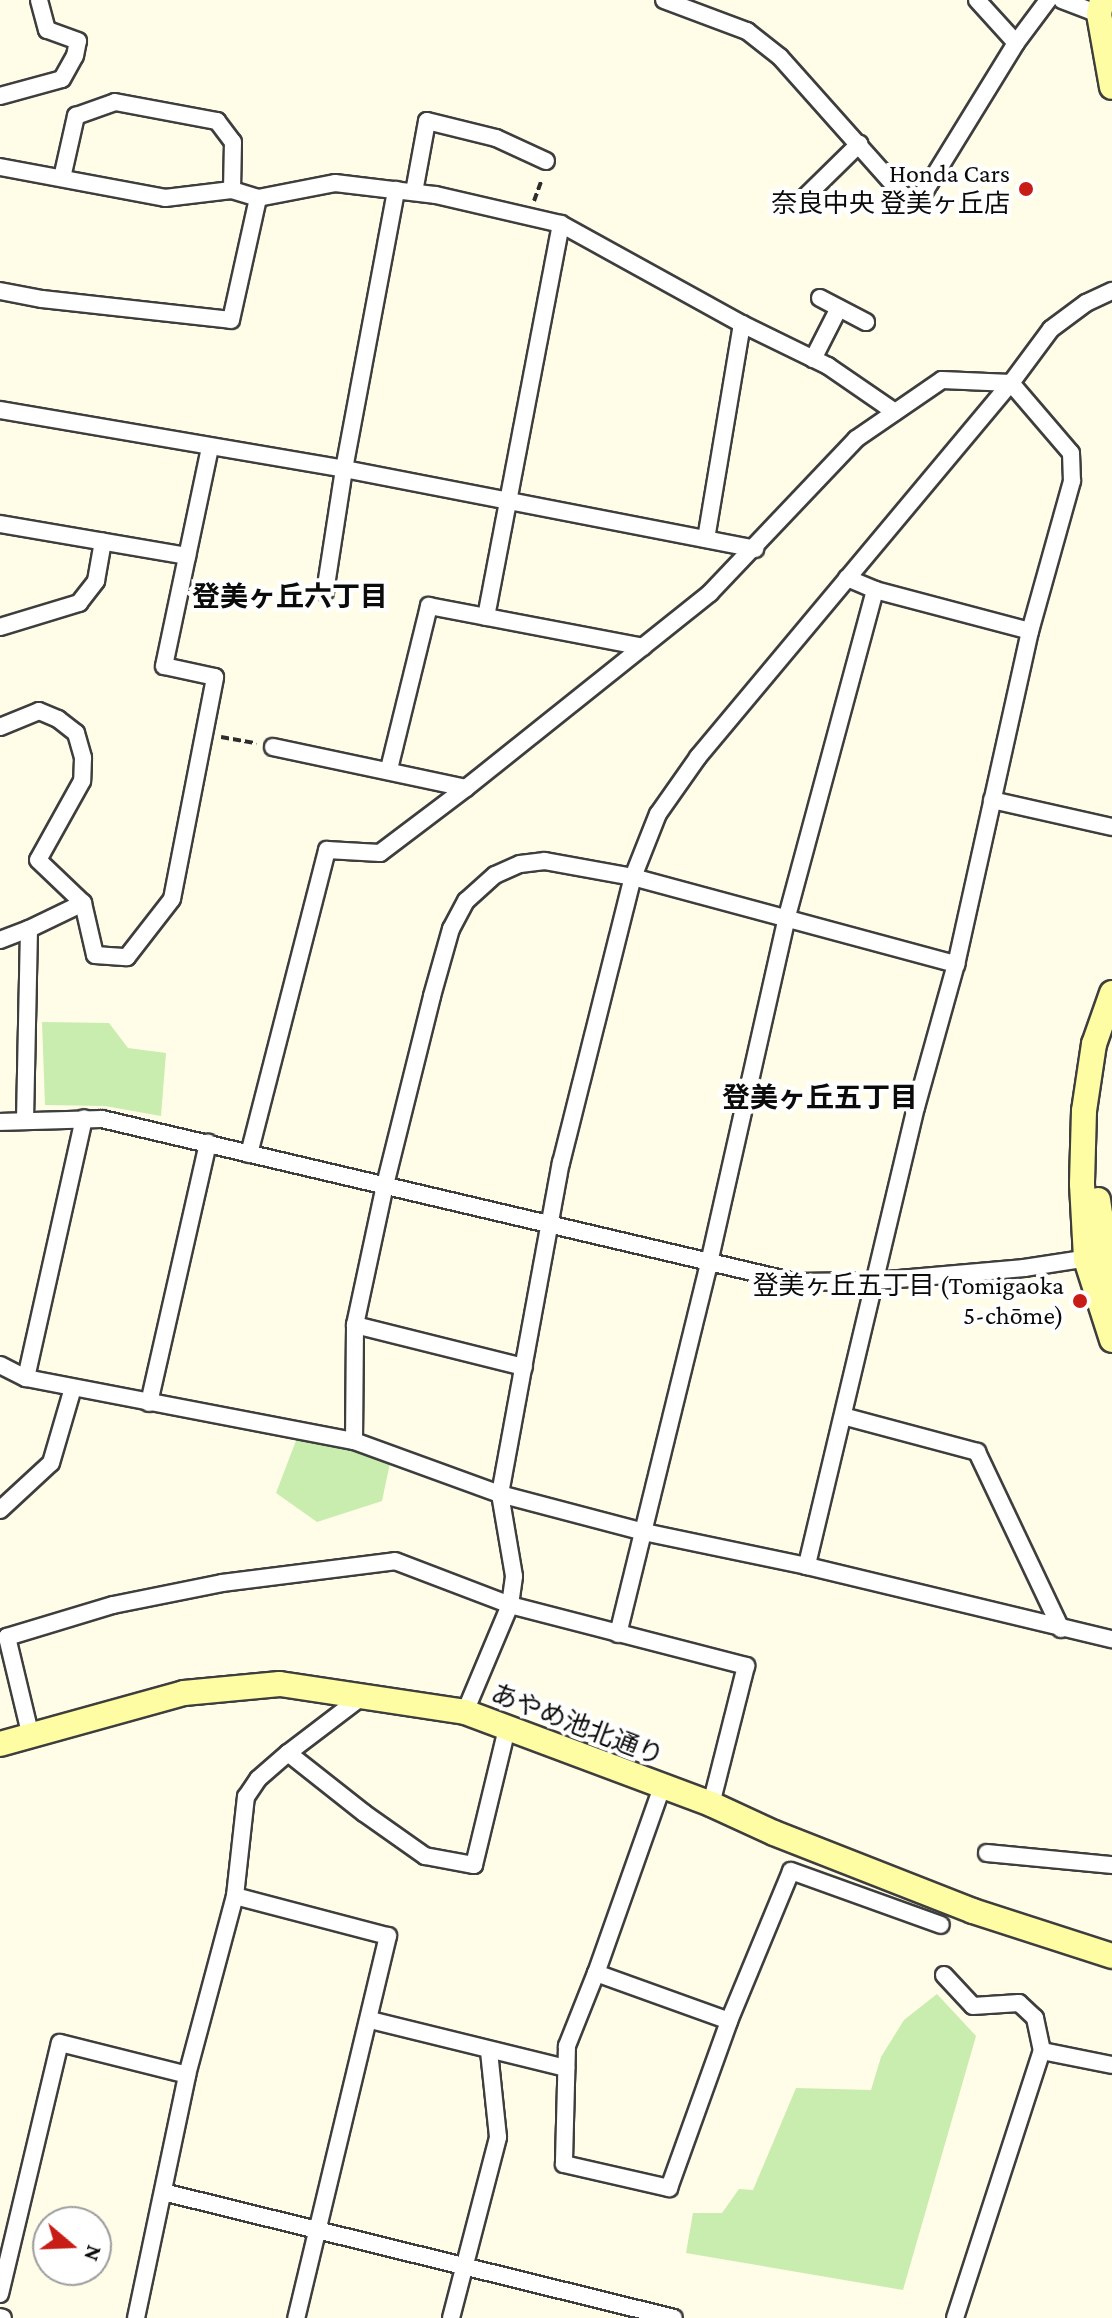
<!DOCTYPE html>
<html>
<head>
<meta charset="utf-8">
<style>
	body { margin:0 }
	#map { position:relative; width:1112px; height:2318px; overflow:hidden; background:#fffce8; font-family:"Crimson Pro","Noto Sans JP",serif }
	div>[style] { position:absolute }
	.green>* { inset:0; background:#c9edae }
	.path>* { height:4px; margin-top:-2px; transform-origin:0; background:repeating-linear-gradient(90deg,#2d2d2d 0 8px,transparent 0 12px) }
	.roads { filter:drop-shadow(2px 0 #3e3e3e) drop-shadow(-2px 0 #3e3e3e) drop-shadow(0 2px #3e3e3e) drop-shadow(0 -2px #3e3e3e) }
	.street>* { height:16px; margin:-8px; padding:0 8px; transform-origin:8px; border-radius:8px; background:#fff }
	.secondary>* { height:24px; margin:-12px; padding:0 12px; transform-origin:12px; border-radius:12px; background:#fffda3 }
	.dots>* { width:22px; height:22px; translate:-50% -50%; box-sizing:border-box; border:4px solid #fff; border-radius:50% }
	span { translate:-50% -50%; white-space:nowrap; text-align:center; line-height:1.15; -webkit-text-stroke:8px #fff; paint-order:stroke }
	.poi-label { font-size:26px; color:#0b0b0b }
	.right { translate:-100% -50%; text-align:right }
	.street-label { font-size:26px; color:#0b0b0b }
	.neighbourhood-label { font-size:28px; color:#0b0b0b; font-weight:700 }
	.north { position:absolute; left:32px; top:2206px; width:80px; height:80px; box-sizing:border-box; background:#fff; border:2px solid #9d9d9d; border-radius:50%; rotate:109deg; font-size:22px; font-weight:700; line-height:32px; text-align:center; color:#0b0b0b }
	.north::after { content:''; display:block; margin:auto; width:28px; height:36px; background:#c71d16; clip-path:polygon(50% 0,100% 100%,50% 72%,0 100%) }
</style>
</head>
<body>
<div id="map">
	<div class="green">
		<div style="clip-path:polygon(42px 1022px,109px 1023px,128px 1048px,166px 1053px,161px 1116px,105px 1106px,45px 1105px)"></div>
		<div style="clip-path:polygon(297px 1438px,353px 1447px,391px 1458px,382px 1501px,317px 1522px,276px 1493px)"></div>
		<div style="clip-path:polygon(937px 1994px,976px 2036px,903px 2290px,686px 2253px,693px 2213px,722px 2213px,739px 2189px,753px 2190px,796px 2088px,871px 2090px,881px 2057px,904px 2020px)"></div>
	</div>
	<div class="path">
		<div style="left:534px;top:201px;width:23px;rotate:-70deg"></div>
		<div style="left:221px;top:737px;width:36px;rotate:10deg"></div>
	</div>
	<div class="roads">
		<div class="street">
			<div style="left:664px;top:0;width:89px;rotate:20.5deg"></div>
			<div style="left:747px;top:31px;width:42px;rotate:38.2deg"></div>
			<div style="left:780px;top:57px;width:195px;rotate:48.3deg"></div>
			<div style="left:910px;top:203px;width:19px;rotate:-39deg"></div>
			<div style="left:925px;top:191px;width:174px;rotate:-58.4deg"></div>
			<div style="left:1016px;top:43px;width:54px;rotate:-53.3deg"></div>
			<div style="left:977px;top:0;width:58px;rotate:47.8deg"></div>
			<div style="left:1062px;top:0;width:40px;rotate:21deg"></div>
			<div style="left:0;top:96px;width:64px;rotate:-15.3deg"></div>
			<div style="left:62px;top:79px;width:26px;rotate:-61deg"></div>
			<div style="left:75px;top:56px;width:15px;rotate:-79deg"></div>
			<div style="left:78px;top:41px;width:33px;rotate:-160deg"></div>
			<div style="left:47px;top:30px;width:31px;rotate:-105deg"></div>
			<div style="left:0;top:167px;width:168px;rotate:10.6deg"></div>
			<div style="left:165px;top:198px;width:67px;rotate:-6.8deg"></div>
			<div style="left:232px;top:190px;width:27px;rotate:17deg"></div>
			<div style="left:258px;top:198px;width:78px;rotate:-11deg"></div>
			<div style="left:335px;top:183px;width:102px;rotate:6.8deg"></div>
			<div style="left:436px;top:195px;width:128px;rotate:13.1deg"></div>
			<div style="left:561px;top:224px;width:207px;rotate:28.9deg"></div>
			<div style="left:742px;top:324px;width:96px;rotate:26deg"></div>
			<div style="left:828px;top:366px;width:81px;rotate:34.5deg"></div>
			<div style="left:62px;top:178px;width:64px;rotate:-77.3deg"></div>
			<div style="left:76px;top:116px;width:41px;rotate:-19.7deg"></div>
			<div style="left:115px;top:102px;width:104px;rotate:10.6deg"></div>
			<div style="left:217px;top:121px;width:26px;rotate:53deg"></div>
			<div style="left:233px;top:142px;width:48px;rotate:91.2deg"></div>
			<div style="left:414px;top:192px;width:72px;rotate:-79.6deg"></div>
			<div style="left:427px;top:121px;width:71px;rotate:13.8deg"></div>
			<div style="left:496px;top:138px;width:55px;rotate:24.7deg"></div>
			<div style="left:798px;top:204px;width:86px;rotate:-44.5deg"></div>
			<div style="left:0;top:291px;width:43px;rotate:10.8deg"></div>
			<div style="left:42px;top:299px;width:190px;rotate:6.3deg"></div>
			<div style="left:231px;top:320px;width:125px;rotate:-77.5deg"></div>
			<div style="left:820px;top:298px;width:52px;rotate:27.6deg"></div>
			<div style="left:813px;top:359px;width:57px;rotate:-63deg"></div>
			<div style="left:0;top:410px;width:349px;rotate:9.7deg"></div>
			<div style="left:344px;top:469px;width:419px;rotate:11deg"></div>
			<div style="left:0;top:524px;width:190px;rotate:9.7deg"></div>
			<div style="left:706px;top:539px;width:218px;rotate:-80.5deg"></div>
			<div style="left:847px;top:578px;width:30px;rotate:23deg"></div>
			<div style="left:875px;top:590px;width:160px;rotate:14.8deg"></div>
			<div style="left:325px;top:592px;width:124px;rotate:-81.2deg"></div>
			<div style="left:344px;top:469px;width:284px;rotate:-79.4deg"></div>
			<div style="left:486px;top:617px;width:400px;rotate:-79.2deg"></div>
			<div style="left:0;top:627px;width:83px;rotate:-16.9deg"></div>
			<div style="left:79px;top:603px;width:28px;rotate:-52deg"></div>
			<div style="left:96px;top:581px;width:40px;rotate:-80deg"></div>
			<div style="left:0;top:727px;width:42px;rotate:-22.3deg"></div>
			<div style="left:39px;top:711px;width:21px;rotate:23deg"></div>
			<div style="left:58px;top:719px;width:23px;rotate:38deg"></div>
			<div style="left:76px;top:733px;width:26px;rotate:74deg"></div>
			<div style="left:83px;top:758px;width:23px;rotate:92deg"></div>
			<div style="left:82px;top:781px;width:90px;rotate:119.1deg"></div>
			<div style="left:38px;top:860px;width:62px;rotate:43.7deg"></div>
			<div style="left:83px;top:903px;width:53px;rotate:77deg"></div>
			<div style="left:95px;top:955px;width:32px;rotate:4deg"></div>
			<div style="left:127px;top:957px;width:73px;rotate:-52.2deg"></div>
			<div style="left:172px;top:899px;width:226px;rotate:-79deg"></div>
			<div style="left:215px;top:677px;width:52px;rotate:-167.8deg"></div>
			<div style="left:164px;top:666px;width:223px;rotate:-78.1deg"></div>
			<div style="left:273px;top:747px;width:197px;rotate:12deg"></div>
			<div style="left:389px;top:769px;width:168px;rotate:-76.2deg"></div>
			<div style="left:429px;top:606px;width:218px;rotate:10.8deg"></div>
			<div style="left:992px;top:800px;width:123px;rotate:12.7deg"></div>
			<div style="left:0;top:940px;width:31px;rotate:-21deg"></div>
			<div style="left:25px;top:1120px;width:191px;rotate:-88.8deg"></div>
			<div style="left:29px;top:929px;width:60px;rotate:-25.7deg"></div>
			<div style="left:0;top:1122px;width:102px;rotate:-1.7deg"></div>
			<div style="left:102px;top:1119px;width:712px;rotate:13.24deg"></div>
			<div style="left:795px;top:1282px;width:81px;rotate:-0.7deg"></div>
			<div style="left:876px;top:1281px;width:149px;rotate:-5deg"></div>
			<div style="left:1024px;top:1268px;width:73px;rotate:-8.7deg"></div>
			<div style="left:249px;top:1154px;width:314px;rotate:-75.6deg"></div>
			<div style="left:327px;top:850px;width:53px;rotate:3.2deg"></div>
			<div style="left:380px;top:853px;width:108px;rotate:-37.1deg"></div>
			<div style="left:466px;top:788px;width:312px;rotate:-38.6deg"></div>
			<div style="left:710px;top:593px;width:212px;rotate:-46.5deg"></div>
			<div style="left:856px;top:439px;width:104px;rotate:-34.5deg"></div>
			<div style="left:942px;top:380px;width:69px;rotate:2.5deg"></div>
			<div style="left:1011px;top:383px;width:92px;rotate:49.4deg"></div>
			<div style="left:1071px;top:453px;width:28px;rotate:88deg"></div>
			<div style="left:1072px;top:481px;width:156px;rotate:105.6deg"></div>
			<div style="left:1030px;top:631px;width:341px;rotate:102.5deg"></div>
			<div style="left:956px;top:964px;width:148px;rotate:105.6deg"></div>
			<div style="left:916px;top:1107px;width:472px;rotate:103.4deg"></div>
			<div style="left:355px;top:1325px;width:174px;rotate:14deg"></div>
			<div style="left:0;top:1365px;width:29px;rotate:27deg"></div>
			<div style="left:26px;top:1378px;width:334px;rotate:10.9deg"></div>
			<div style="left:354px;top:1441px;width:155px;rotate:20deg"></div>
			<div style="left:500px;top:1494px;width:149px;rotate:14.8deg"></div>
			<div style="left:644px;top:1532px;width:167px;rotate:11.8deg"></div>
			<div style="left:807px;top:1566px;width:314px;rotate:13.5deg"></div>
			<div style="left:26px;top:1378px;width:266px;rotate:-77.4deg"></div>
			<div style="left:149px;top:1403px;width:267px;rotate:-77.2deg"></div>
			<div style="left:843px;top:1416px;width:139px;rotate:15deg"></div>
			<div style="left:977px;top:1452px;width:196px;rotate:64.6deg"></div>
			<div style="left:354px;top:1441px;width:116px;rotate:-89.5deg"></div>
			<div style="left:355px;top:1325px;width:143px;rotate:-77.9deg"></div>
			<div style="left:385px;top:1185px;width:195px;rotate:-76deg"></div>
			<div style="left:432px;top:996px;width:70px;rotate:-74.2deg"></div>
			<div style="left:451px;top:929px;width:32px;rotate:-62deg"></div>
			<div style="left:466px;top:901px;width:39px;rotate:-42deg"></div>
			<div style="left:495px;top:875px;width:27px;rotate:-24deg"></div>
			<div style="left:520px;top:864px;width:25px;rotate:-7deg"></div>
			<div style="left:545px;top:861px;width:89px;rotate:10.3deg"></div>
			<div style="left:633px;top:877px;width:335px;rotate:15.1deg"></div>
			<div style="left:0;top:1510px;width:69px;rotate:-42.7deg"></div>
			<div style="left:51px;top:1463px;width:78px;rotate:-73.7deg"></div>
			<div style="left:618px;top:1634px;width:382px;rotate:-76.2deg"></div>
			<div style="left:709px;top:1263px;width:352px;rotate:-77.3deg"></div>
			<div style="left:786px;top:920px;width:342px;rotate:-74.9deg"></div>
			<div style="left:465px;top:1712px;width:116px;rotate:-67.2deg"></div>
			<div style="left:510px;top:1605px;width:29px;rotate:-82deg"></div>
			<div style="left:514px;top:1576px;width:83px;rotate:-99.7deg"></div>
			<div style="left:500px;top:1494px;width:337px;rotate:-79.6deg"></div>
			<div style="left:561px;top:1163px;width:295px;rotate:-75.9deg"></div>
			<div style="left:633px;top:877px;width:68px;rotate:-68.4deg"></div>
			<div style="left:658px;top:814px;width:70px;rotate:-54.9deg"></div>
			<div style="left:698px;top:757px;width:488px;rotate:-50.1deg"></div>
			<div style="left:1011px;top:383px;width:67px;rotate:-53.5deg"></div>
			<div style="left:1051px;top:329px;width:44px;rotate:-36.6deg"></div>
			<div style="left:1086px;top:303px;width:29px;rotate:-25deg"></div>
			<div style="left:31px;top:1737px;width:103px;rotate:-103.5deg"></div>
			<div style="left:7px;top:1637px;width:111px;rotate:-16.8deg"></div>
			<div style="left:113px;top:1605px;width:111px;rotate:-11.4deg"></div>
			<div style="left:222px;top:1583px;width:174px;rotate:-7.2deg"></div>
			<div style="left:395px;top:1561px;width:123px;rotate:20.9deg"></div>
			<div style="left:510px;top:1605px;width:244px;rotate:14.5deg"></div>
			<div style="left:746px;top:1666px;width:142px;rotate:104.2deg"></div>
			<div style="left:288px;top:1753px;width:97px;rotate:38.3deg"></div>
			<div style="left:364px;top:1813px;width:75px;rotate:35.2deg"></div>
			<div style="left:425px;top:1856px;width:50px;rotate:10.4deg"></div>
			<div style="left:474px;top:1865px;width:140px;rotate:-76.4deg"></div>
			<div style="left:662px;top:1787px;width:197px;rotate:109.5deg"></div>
			<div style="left:596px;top:1973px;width:141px;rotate:19.8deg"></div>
			<div style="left:987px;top:1853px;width:126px;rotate:5.5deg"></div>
			<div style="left:235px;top:1896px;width:158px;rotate:14.7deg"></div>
			<div style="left:388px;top:1936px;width:393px;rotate:103.5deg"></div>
			<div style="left:596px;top:1973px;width:79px;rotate:111.7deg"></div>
			<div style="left:567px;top:2046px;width:118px;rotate:91.5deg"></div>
			<div style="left:564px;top:2164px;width:108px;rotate:12.9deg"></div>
			<div style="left:669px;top:2188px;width:177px;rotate:-70.2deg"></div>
			<div style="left:729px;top:2021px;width:162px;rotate:-67.5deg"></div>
			<div style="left:791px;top:1871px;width:159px;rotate:19.8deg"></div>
			<div style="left:944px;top:1975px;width:42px;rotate:46.9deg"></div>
			<div style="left:973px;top:2006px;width:46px;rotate:-3.7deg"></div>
			<div style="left:1019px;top:2003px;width:22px;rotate:43deg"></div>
			<div style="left:1035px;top:2018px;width:34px;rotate:78deg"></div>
			<div style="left:370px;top:2020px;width:202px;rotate:13.8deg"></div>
			<div style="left:163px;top:2192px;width:526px;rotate:13.85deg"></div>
			<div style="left:0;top:2294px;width:258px;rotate:-76.6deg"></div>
			<div style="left:60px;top:2043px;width:131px;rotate:14.1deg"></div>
			<div style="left:0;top:2317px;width:3px;rotate:18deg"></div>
			<div style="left:136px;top:2318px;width:248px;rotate:-78.1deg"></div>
			<div style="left:187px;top:2075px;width:185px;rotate:-75deg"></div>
			<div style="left:235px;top:1896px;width:100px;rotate:-83.7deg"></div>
			<div style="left:246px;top:1797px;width:22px;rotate:-56deg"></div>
			<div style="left:258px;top:1779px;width:40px;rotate:-41deg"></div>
			<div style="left:288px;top:1753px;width:96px;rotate:-37.3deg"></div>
			<div style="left:451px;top:2318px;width:187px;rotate:-75.4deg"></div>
			<div style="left:498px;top:2137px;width:86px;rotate:-96deg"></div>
			<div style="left:955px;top:2318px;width:281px;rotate:-72deg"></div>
			<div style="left:1042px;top:2051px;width:71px;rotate:11.3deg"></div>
		</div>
		<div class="secondary">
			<div style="left:1102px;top:0;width:14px;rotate:102deg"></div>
			<div style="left:1099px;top:14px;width:74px;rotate:79.9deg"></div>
			<div style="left:1112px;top:993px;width:54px;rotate:109.4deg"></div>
			<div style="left:1094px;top:1044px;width:68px;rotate:98.5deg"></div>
			<div style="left:1084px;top:1111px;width:73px;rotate:91.6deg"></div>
			<div style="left:1082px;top:1184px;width:75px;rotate:86.9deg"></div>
			<div style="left:1086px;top:1259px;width:85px;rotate:72.2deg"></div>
			<div style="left:1098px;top:1200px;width:92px;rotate:81.3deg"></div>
			<div style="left:0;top:1744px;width:191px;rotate:-15.5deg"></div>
			<div style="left:184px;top:1693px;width:96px;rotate:-5.4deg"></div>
			<div style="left:280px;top:1684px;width:187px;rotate:8.6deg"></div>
			<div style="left:465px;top:1712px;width:263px;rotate:20.5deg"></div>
			<div style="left:711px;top:1804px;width:69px;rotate:24.7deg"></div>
			<div style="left:774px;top:1833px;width:214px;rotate:21.4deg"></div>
			<div style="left:973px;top:1911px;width:146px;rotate:17.9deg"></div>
		</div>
	</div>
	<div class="dots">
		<div style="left:1026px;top:189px;background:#c71d16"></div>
		<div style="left:1080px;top:1301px;background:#c71d16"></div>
	</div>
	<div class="poi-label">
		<span class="right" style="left:1010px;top:189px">Honda Cars<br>奈良中央 登美ヶ丘店</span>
		<span class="right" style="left:1064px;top:1301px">登美ヶ丘五丁目 (Tomigaoka<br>5-chōme)</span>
	</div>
	<div class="street-label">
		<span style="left:577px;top:1725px;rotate:21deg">あやめ池北通り</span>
	</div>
	<div class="neighbourhood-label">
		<span style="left:290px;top:597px">登美ヶ丘六丁目</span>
		<span style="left:820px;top:1098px">登美ヶ丘五丁目</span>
	</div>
	<div class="north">N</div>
</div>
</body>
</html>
